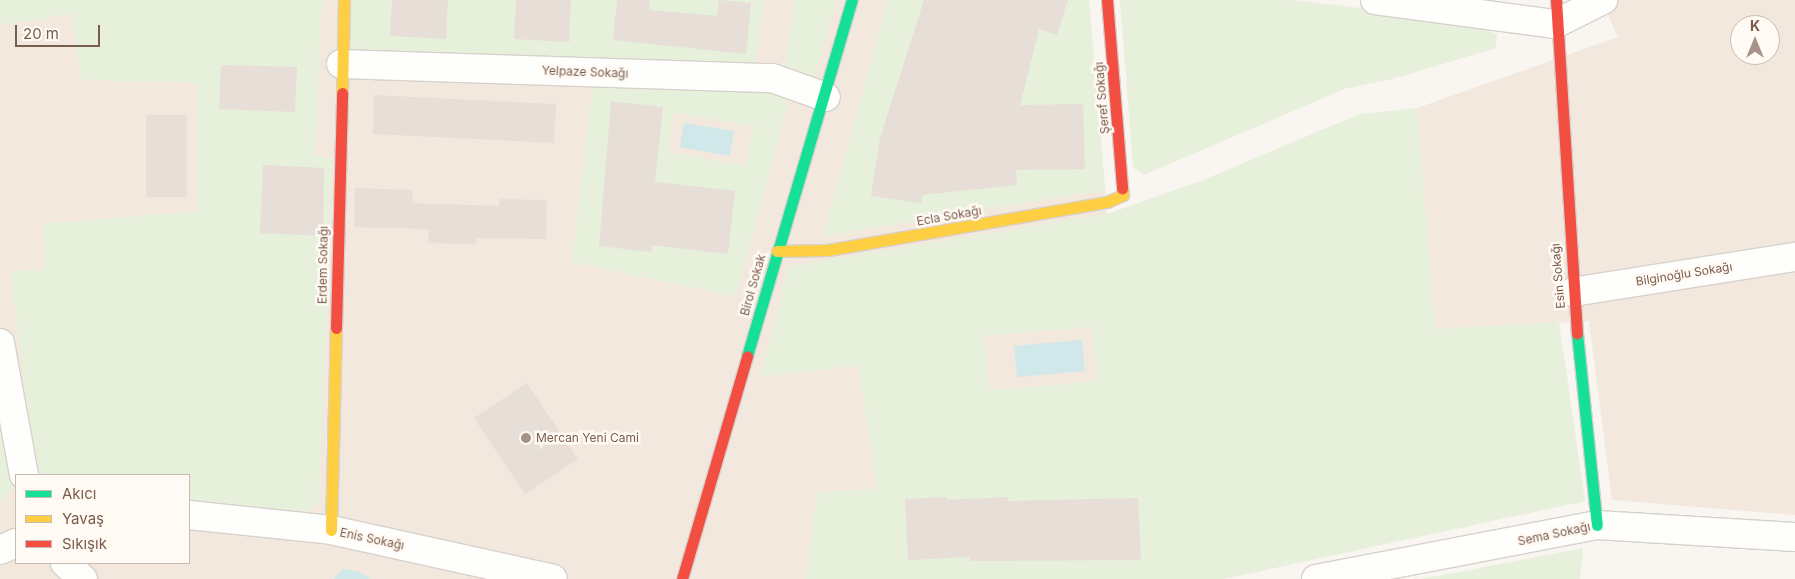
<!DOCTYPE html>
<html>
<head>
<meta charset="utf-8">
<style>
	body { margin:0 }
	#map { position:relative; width:1795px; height:579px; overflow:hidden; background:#f9f5f0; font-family:Inter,sans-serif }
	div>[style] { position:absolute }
	.residential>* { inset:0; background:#f2e8de }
	.green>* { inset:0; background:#e7f0db }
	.water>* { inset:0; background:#d0e8ea }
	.building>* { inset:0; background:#e6ded7 }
	.roads { filter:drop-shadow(1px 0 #d7d1cb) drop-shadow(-1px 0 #d7d1cb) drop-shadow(0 1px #d7d1cb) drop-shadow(0 -1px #d7d1cb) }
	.street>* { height:28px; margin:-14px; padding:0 14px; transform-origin:14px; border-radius:14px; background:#fefefd }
	.fast>* { height:11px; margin:-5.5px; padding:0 5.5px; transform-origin:5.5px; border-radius:5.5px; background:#16e098 }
	.slow>* { height:11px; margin:-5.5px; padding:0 5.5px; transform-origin:5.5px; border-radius:5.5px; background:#ffcf43 }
	.jam>* { height:11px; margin:-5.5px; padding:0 5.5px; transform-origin:5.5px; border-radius:5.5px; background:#f24e42 }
	.dots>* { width:14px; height:14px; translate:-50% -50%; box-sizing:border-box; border:2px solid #fffaf3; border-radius:50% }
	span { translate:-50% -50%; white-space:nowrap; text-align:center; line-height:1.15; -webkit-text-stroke:5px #fffaf3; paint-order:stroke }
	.street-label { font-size:12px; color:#7a5c4d }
	.poi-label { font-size:12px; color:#7a5c4d }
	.left { translate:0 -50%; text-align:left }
	.legend { position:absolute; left:15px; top:474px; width:175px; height:90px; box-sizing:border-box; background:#fffaf3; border:1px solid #cabbb1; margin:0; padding:6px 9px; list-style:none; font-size:15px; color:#7a5c4d }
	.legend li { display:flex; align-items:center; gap:10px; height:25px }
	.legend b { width:25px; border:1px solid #cabbb1 }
	.north { position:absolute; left:1730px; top:15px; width:50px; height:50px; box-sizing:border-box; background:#fffaf3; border:1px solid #cabbb1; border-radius:50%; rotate:0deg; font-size:14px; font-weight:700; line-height:20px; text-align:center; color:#7a5c4d }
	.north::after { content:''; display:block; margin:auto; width:18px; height:22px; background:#a69286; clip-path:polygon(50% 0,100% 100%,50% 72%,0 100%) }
	.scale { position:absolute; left:15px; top:25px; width:85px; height:22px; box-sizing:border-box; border:2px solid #7a5c4d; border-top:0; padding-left:6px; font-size:15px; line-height:18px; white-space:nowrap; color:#7a5c4d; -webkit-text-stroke:4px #fffaf3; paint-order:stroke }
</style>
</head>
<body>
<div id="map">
	<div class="residential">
		<div style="clip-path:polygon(evenodd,0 0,1089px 0,1107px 214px,1159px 579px,0 579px,0 0,16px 475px,189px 475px,189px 563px,16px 563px,16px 475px)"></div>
		<div style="clip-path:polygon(evenodd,1601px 0,1795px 0,1795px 515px,1612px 500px,1589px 321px,1435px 330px,1417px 108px,1618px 37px,1601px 0,1740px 25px,1770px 25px,1770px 55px,1740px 55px,1740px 25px)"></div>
	</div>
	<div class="green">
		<div style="clip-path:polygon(0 0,322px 0,315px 157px,332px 158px,319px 502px,298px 518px,189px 505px,189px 475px,36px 475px,10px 271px,44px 271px,43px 224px,198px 211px,197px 83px,81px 80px,72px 14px,0 25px)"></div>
		<div style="clip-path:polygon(352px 0,764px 0,755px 69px,362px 55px,351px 45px)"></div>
		<div style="clip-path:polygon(795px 0,836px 0,815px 77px,785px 68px)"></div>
		<div style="clip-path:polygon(888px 0,1089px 0,1105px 190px,823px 236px)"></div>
		<div style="clip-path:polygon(1120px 0,1293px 0,1393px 12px,1459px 21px,1497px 34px,1496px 48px,1389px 80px,1347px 88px,1144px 175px,1133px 167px)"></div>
		<div style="clip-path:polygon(evenodd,593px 83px,779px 93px,788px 103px,736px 297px,572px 262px,593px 83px,674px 113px,753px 126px,746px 166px,668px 152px,674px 113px)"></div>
		<div style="clip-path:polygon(evenodd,1417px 108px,1435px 329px,1559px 322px,1585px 501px,1224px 579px,806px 579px,817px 492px,877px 489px,858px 365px,760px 377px,790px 266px,1107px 214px,1203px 180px,1360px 114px,1417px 108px,1092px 327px,1097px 381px,989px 390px,984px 336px,1092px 327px)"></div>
		<div style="clip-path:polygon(0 398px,15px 486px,0 502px)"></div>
		<div style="clip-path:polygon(1583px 548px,1580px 579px,1420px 579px,1438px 576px)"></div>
	</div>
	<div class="water">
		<div style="clip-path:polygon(684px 123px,734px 131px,730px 156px,680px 147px)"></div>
		<div style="clip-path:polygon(1082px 340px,1085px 371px,1017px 377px,1014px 346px)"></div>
		<div style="clip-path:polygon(343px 569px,360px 572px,370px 579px,334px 579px)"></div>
	</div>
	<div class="building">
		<div style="clip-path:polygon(392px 0,448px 0,446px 39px,390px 36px)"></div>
		<div style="clip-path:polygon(516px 0,571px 0,569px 42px,514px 39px)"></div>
		<div style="clip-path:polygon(617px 0,650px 0,649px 10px,717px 16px,719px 0,751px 3px,746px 54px,613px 40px)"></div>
		<div style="clip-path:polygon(924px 0,1068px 0,1057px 35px,1039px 29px,1020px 105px,1083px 104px,1085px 169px,1016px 170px,1017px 185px,922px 195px,921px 203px,871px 196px,880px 138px)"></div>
		<div style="clip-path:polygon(221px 65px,297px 67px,295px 112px,219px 109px)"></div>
		<div style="clip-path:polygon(374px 95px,556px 104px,554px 143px,373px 134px)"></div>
		<div style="clip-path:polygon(611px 101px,663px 107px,655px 182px,735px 191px,728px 254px,652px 245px,651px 252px,599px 246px)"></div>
		<div style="clip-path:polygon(146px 115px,187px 115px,187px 197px,146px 197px)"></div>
		<div style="clip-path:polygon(263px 165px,324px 168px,323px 236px,260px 233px)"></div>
		<div style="clip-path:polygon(355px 188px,413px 190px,412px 203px,499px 206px,500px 199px,547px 200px,546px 239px,476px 238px,476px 244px,428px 243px,429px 229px,354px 227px)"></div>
		<div style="clip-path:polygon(527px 383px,578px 459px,525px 494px,474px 418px)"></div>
		<div style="clip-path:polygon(947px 497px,947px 500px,1008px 497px,1008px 501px,1138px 498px,1141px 560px,970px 561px,970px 557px,908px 560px,905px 499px)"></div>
	</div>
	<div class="roads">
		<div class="street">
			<div style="left:1375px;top:0;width:182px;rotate:7.6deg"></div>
			<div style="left:1555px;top:24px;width:54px;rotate:-26.6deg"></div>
			<div style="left:341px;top:64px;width:431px;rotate:1.9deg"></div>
			<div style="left:772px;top:78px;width:57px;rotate:19.4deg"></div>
			<div style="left:1573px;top:292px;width:225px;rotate:-9deg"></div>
			<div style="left:0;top:343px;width:134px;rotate:79.7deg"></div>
			<div style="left:189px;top:515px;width:143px;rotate:6deg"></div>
			<div style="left:331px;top:530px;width:227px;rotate:12.4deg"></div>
			<div style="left:0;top:550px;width:17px;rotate:-24deg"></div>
			<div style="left:65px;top:563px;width:24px;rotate:42deg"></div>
			<div style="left:1316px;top:579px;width:286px;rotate:-10.9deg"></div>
			<div style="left:1597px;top:525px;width:198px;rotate:3.5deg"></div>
		</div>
		<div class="fast">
			<div style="left:1577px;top:333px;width:193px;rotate:84.1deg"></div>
			<div style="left:747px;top:356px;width:371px;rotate:-73.6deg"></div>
		</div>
		<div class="slow">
			<div style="left:342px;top:93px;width:93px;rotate:-88.8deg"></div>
			<div style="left:777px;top:251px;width:51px;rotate:-1.1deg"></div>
			<div style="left:828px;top:250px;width:283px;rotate:-9.8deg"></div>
			<div style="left:1107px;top:202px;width:17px;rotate:-24deg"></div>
			<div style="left:1123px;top:195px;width:7px;rotate:-98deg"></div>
			<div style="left:331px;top:530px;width:202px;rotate:-88.6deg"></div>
		</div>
		<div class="jam">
			<div style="left:1107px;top:0;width:189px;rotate:85.4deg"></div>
			<div style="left:1556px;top:0;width:334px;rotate:86.4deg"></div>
			<div style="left:336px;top:328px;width:235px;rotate:-88.5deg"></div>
			<div style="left:682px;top:579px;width:232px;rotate:-73.7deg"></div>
		</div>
	</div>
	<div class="dots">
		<div style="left:526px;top:438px;background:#a69286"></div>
	</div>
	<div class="street-label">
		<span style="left:585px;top:72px;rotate:2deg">Yelpaze Sokağı</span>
		<span style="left:1102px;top:98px;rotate:-95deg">Şeref Sokağı</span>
		<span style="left:949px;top:216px;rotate:-10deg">Ecla Sokağı</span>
		<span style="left:323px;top:265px;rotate:-89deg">Erdem Sokağı</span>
		<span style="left:1684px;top:274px;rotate:-9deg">Bilginoğlu Sokağı</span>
		<span style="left:1558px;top:276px;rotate:-95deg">Esin Sokağı</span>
		<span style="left:753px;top:285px;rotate:-74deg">Birol Sokak</span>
		<span style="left:1554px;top:534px;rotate:-12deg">Sema Sokağı</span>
		<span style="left:372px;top:539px;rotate:12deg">Enis Sokağı</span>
	</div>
	<div class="poi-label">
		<span class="left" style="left:536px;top:438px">Mercan Yeni Cami</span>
	</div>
	<ul class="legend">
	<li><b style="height:6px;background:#16e098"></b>Akıcı</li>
	<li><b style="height:6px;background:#ffcf43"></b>Yavaş</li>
	<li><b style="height:6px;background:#f24e42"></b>Sıkışık</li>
	</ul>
	<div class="north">K</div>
	<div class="scale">20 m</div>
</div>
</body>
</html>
